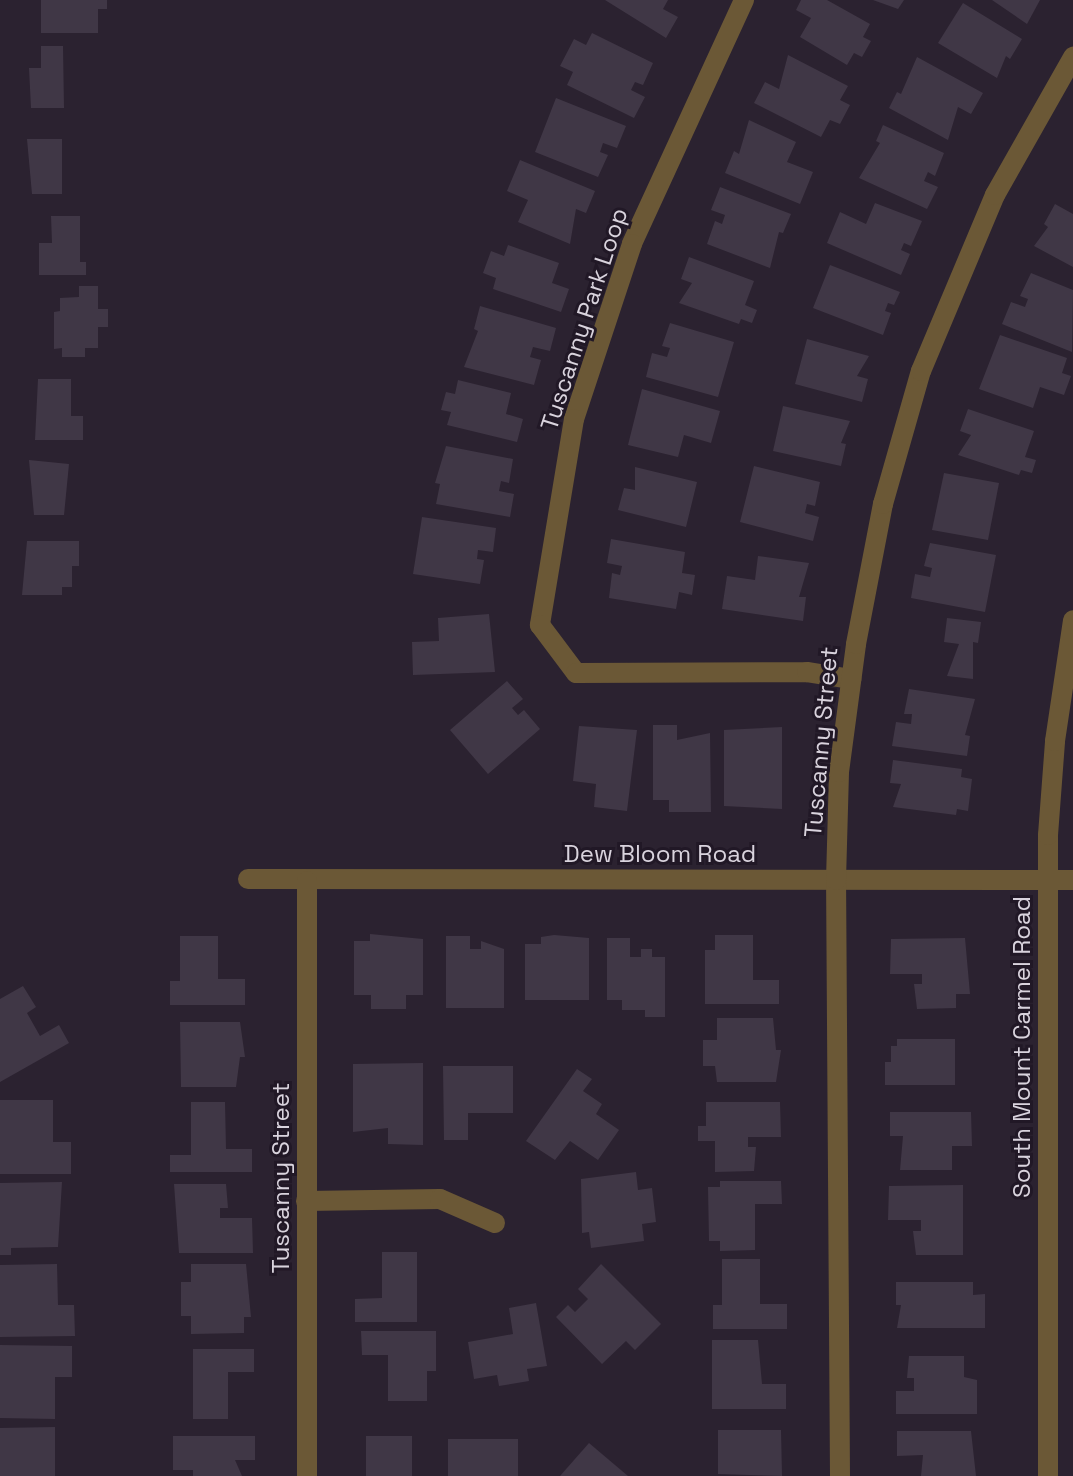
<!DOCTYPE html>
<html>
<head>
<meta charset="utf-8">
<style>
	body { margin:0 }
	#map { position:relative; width:1073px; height:1476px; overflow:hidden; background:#2b2230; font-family:"Space Grotesk",sans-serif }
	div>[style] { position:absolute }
	.building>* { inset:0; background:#403746 }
	.minor>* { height:20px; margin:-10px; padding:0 10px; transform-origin:10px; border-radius:10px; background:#6b5836 }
	.tertiary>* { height:20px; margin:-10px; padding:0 10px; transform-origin:10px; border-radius:10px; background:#6b5836 }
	span { translate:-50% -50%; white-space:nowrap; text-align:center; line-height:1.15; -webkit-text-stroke:6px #211826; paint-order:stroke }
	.street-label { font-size:24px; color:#d9d3dd }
</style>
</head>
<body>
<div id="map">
	<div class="building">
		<div style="clip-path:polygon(41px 0,107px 0,107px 9px,98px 9px,98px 33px,41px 33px)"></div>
		<div style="clip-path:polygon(605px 0,668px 0,663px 9px,678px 17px,666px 38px)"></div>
		<div style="clip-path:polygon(801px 0,827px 0,870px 24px,863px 37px,871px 41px,862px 57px,854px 53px,847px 65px,800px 37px,811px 18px,796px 10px)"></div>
		<div style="clip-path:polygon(873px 0,904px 0,898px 9px)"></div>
		<div style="clip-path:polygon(992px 0,1040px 0,1027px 24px)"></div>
		<div style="clip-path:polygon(963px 3px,1022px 39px,1010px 59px,1006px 56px,997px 78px,938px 43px)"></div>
		<div style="clip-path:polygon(592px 33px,653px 63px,643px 85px,635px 82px,631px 90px,645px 97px,634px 118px,567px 85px,573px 72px,560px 66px,574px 39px,586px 45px)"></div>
		<div style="clip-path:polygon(41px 46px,63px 46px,64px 108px,31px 108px,29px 68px,41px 68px)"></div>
		<div style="clip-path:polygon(788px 55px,848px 86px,840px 100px,850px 105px,840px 124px,830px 120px,821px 137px,754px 103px,765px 82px,779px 89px)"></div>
		<div style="clip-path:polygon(917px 57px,983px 93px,971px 114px,958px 107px,948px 140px,889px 108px,897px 92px,901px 94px)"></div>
		<div style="clip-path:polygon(556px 98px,626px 126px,617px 148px,603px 143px,600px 152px,608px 155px,598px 177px,535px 152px)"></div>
		<div style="clip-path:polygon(749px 120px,796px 142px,787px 162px,813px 172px,800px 204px,725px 173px,734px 151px,739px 154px)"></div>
		<div style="clip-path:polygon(883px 125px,944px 153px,935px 176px,928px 172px,924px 181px,938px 187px,927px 209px,859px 178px,880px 143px,876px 141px)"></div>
		<div style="clip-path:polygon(27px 139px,62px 139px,62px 194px,32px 194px)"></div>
		<div style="clip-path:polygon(520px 160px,595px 191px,586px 213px,576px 209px,570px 244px,518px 222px,528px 200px,507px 191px)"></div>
		<div style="clip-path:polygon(720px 187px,791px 214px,783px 233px,779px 232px,770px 268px,707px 244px,715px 221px,722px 224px,725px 215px,711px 210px)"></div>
		<div style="clip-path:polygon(875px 203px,922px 221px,911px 246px,904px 243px,901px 250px,910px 254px,901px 275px,827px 243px,840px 212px,866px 224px)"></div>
		<div style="clip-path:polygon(1055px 204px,1073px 214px,1073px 267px,1034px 246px,1048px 227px,1044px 224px)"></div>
		<div style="clip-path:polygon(51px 216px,80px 216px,80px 262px,86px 262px,86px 275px,39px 275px,39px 243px,52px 243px)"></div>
		<div style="clip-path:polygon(508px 245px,559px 263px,552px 283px,569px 289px,561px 312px,493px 289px,496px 278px,483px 273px,491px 251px,504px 256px)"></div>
		<div style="clip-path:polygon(689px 257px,754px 281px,745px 305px,757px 310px,752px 323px,741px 319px,739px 324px,679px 303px,692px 283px,681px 279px)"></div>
		<div style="clip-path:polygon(830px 265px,900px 292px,894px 305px,888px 303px,885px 311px,891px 313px,883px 335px,813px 308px)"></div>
		<div style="clip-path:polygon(1031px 273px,1073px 290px,1072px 352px,1002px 324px,1011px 302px,1025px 307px,1028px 299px,1020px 296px)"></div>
		<div style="clip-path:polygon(79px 286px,98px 286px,98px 309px,108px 309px,108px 327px,98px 327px,98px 348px,85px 348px,85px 357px,62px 357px,62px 348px,54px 349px,54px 312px,60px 311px,60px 298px,79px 297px)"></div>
		<div style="clip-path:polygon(480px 306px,556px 328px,550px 351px,533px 347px,530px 357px,541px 360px,534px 385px,464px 367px,478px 331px,474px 329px)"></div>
		<div style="clip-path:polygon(670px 323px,734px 342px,718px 397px,646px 377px,652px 353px,667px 357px,670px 348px,662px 346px)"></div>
		<div style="clip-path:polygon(1000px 335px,1067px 358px,1062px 373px,1071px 376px,1064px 395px,1040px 387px,1033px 408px,979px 389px)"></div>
		<div style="clip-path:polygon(807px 339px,869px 356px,857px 376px,868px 379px,862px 402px,795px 384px)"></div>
		<div style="clip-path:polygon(38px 379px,71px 379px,71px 416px,83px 416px,83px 440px,35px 440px)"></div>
		<div style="clip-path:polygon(458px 380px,511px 393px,506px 414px,523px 419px,517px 442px,447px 425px,451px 412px,441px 410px,446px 392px,455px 394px)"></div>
		<div style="clip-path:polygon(642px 389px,720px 411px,711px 443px,684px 435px,678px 457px,628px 445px)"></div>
		<div style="clip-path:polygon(783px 406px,850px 421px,841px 443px,846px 444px,841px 466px,773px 451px)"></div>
		<div style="clip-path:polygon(968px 409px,1034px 431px,1025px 457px,1036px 460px,1032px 473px,1021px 470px,1019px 475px,958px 455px,971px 435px,960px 431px)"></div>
		<div style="clip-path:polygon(446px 446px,513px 459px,509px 483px,501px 481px,499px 491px,514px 494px,510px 517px,436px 504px,440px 484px,435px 483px)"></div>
		<div style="clip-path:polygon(29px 460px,69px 464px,64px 515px,34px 515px)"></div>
		<div style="clip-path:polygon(754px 466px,820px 482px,815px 506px,807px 504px,805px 513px,819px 517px,813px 541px,740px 522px)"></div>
		<div style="clip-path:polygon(635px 467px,697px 482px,686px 527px,618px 510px,624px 488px,635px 490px)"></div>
		<div style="clip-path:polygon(944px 473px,999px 483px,988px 540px,932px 530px)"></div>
		<div style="clip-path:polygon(422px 517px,496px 528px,493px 552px,478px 550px,477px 559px,484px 560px,480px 584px,413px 574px)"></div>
		<div style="clip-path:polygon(611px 539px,685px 552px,682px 573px,695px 575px,692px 595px,679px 592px,676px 609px,609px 598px,612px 573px,620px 575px,622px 566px,607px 563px)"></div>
		<div style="clip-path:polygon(27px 541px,79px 541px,79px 566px,72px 566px,72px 587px,62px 587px,62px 595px,22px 595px)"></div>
		<div style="clip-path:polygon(930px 543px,996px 555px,985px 612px,911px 598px,915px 574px,930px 577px,932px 568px,924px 566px)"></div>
		<div style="clip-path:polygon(758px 556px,809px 563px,799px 597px,806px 597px,803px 621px,722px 609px,727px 576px,755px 580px)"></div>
		<div style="clip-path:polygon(489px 614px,495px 672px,413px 675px,412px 642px,439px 641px,438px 618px)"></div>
		<div style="clip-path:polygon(947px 618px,981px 622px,978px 643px,973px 642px,973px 679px,947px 676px,959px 644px,944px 642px)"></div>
		<div style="clip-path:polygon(507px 681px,523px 699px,512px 708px,518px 715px,524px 710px,540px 729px,488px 774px,450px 730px)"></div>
		<div style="clip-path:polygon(909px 689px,975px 699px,965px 735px,970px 736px,967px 756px,892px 746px,896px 722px,911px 724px,912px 714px,904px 714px)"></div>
		<div style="clip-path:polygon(653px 725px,677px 725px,677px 740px,710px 733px,711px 812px,669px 812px,669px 800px,653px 800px)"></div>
		<div style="clip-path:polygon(579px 726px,637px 730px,627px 811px,594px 807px,596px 784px,573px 781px)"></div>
		<div style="clip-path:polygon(782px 727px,782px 809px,724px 806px,724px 730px)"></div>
		<div style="clip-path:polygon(893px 760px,962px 769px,961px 777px,972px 779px,968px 811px,957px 809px,956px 815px,893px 807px,901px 784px,890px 783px)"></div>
		<div style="clip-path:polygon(370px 934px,423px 939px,423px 995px,406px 995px,406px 1009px,371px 1009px,371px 995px,354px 995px,354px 941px,370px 941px)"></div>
		<div style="clip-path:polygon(554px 935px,589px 938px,589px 1000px,525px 1000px,525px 944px,541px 944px,541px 937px)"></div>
		<div style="clip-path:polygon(715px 935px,753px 935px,753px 980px,779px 980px,779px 1004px,705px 1004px,705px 950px,715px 950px)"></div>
		<div style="clip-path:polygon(180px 936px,218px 936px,218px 979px,245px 979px,245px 1005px,170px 1005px,170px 981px,180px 981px)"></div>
		<div style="clip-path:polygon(446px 936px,470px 936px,470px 949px,481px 949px,481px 941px,504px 949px,504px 1008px,446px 1008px)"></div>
		<div style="clip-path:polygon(607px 938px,630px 938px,630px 957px,641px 957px,641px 949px,652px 949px,652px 957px,665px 957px,665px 1017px,645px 1017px,645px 1010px,622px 1010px,622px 1000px,607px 1000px)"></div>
		<div style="clip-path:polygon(965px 938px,970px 994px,956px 994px,956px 1008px,917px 1009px,914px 984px,922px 984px,922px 974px,890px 974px,891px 939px)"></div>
		<div style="clip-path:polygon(23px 986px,36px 1007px,27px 1013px,40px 1036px,59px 1025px,69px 1043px,0 1082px,0 999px)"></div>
		<div style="clip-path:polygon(717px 1018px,773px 1018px,776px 1050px,781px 1050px,776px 1082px,717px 1082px,715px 1066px,703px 1066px,703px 1040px,717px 1040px)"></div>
		<div style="clip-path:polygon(180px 1022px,240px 1022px,245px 1057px,240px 1057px,236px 1087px,181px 1087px)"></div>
		<div style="clip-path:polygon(897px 1039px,955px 1039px,955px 1085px,885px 1085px,885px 1062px,891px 1062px,891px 1046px,897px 1046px)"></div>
		<div style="clip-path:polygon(423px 1063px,423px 1145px,388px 1144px,388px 1128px,353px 1132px,353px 1064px)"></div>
		<div style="clip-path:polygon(443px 1066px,513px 1066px,513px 1113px,468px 1113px,468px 1140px,444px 1140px)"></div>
		<div style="clip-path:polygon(577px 1069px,592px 1079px,583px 1091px,602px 1104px,596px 1114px,619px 1130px,598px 1160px,570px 1141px,555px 1160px,526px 1141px)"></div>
		<div style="clip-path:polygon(0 1100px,53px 1100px,53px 1142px,71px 1142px,71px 1174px,0 1174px)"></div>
		<div style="clip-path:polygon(191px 1102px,225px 1102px,226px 1149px,252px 1149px,252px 1172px,170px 1172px,170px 1155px,191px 1155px)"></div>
		<div style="clip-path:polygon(706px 1102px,780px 1102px,781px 1137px,748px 1137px,748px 1147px,756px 1147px,754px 1171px,715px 1172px,715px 1141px,698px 1141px,698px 1126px,706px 1126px)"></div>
		<div style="clip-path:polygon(890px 1112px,971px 1112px,972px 1146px,952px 1146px,952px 1170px,900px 1170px,903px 1136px,890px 1136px)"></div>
		<div style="clip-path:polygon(636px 1172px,638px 1190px,652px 1188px,656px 1222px,642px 1224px,644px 1241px,591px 1248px,589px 1232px,582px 1233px,581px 1179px)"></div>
		<div style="clip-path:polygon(720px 1181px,781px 1181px,782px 1204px,755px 1204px,755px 1250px,720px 1251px,720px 1241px,709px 1241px,708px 1187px,720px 1187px)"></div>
		<div style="clip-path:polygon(62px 1182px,58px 1247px,11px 1248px,11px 1255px,0 1255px,0 1183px)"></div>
		<div style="clip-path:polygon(174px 1184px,226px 1184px,228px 1208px,220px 1208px,220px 1218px,252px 1218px,253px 1253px,179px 1253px)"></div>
		<div style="clip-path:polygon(963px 1185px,963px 1255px,916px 1255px,913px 1231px,921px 1231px,921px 1220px,888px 1220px,889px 1186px)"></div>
		<div style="clip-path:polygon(382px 1252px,417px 1252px,417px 1322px,355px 1322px,355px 1299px,382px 1298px)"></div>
		<div style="clip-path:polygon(722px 1259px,760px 1259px,760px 1304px,787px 1304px,787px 1329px,713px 1329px,713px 1305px,722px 1305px)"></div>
		<div style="clip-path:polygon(57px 1264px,58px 1305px,74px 1305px,75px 1336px,0 1337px,0 1265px)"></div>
		<div style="clip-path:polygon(191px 1264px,246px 1264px,251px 1317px,244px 1317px,244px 1333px,191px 1334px,191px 1316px,181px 1316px,181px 1282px,191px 1282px)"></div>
		<div style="clip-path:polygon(601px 1264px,661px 1324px,635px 1350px,626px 1341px,602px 1364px,556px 1317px,568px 1305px,575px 1312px,588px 1299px,578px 1289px)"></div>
		<div style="clip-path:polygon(896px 1282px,973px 1282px,973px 1295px,985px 1294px,985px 1328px,897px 1328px,901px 1305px,896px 1305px)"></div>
		<div style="clip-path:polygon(536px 1303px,547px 1366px,527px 1369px,529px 1381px,499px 1386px,497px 1375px,474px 1379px,468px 1342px,513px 1334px,509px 1308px)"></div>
		<div style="clip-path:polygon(361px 1331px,436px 1331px,436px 1371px,427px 1371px,427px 1401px,388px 1401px,388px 1355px,362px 1355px)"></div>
		<div style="clip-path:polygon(712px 1340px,758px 1340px,762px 1384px,786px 1384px,786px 1409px,712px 1409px)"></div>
		<div style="clip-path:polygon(0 1345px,72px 1346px,72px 1377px,55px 1377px,55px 1419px,0 1418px)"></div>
		<div style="clip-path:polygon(193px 1349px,254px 1349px,254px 1372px,228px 1372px,228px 1419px,193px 1419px)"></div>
		<div style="clip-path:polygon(909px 1356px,964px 1356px,964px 1377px,977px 1380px,977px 1414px,896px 1414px,896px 1391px,914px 1391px,914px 1378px,907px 1378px)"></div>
		<div style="clip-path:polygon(55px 1427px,55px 1476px,0 1476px,0 1428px)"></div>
		<div style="clip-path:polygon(718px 1430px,781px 1430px,782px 1476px,718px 1474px)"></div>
		<div style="clip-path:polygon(897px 1431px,971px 1431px,976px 1476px,921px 1476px,923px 1455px,897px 1456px)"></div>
		<div style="clip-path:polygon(173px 1436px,255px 1436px,255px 1460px,235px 1460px,242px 1476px,193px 1476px,193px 1470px,173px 1470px)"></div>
		<div style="clip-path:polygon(366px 1436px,412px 1436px,412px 1476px,366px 1476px)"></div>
		<div style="clip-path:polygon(448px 1439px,518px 1439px,518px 1476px,448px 1476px)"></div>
		<div style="clip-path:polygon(589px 1443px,628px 1476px,560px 1476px)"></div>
	</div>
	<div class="minor">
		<div style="left:744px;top:0;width:268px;rotate:114.7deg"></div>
		<div style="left:632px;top:244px;width:184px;rotate:108.3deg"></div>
		<div style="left:574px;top:419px;width:209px;rotate:99.4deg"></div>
		<div style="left:540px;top:625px;width:60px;rotate:53.1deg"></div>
		<div style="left:576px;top:673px;width:231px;rotate:-0.2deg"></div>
		<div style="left:807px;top:672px;width:45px;rotate:9deg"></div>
		<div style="left:248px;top:879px;width:825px;rotate:0.07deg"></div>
		<div style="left:306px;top:1201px;width:134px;rotate:-0.9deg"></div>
		<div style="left:440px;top:1199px;width:60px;rotate:23.6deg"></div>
		<div style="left:307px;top:1476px;width:595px;rotate:-90deg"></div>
		<div style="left:840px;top:1476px;width:596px;rotate:-90.38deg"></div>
		<div style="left:836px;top:880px;width:108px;rotate:-88.4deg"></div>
		<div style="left:839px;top:772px;width:129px;rotate:-82.4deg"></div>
		<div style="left:856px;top:644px;width:143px;rotate:-79.1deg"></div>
		<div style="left:883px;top:504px;width:138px;rotate:-74.1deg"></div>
		<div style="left:921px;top:371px;width:191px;rotate:-67.2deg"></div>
		<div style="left:995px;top:195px;width:159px;rotate:-60.5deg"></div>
	</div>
	<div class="tertiary">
		<div style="left:1048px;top:1476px;width:641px;rotate:-90deg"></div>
		<div style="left:1048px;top:835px;width:94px;rotate:-85.7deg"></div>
		<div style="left:1055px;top:741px;width:122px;rotate:-81.5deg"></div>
	</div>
	<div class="street-label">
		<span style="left:584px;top:319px;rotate:-72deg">Tuscanny Park Loop</span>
		<span style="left:821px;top:742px;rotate:-85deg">Tuscanny Street</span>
		<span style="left:660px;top:854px">Dew Bloom Road</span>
		<span style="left:1022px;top:1047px;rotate:-90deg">South Mount Carmel Road</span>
		<span style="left:281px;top:1178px;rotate:-90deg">Tuscanny Street</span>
	</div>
</div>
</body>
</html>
